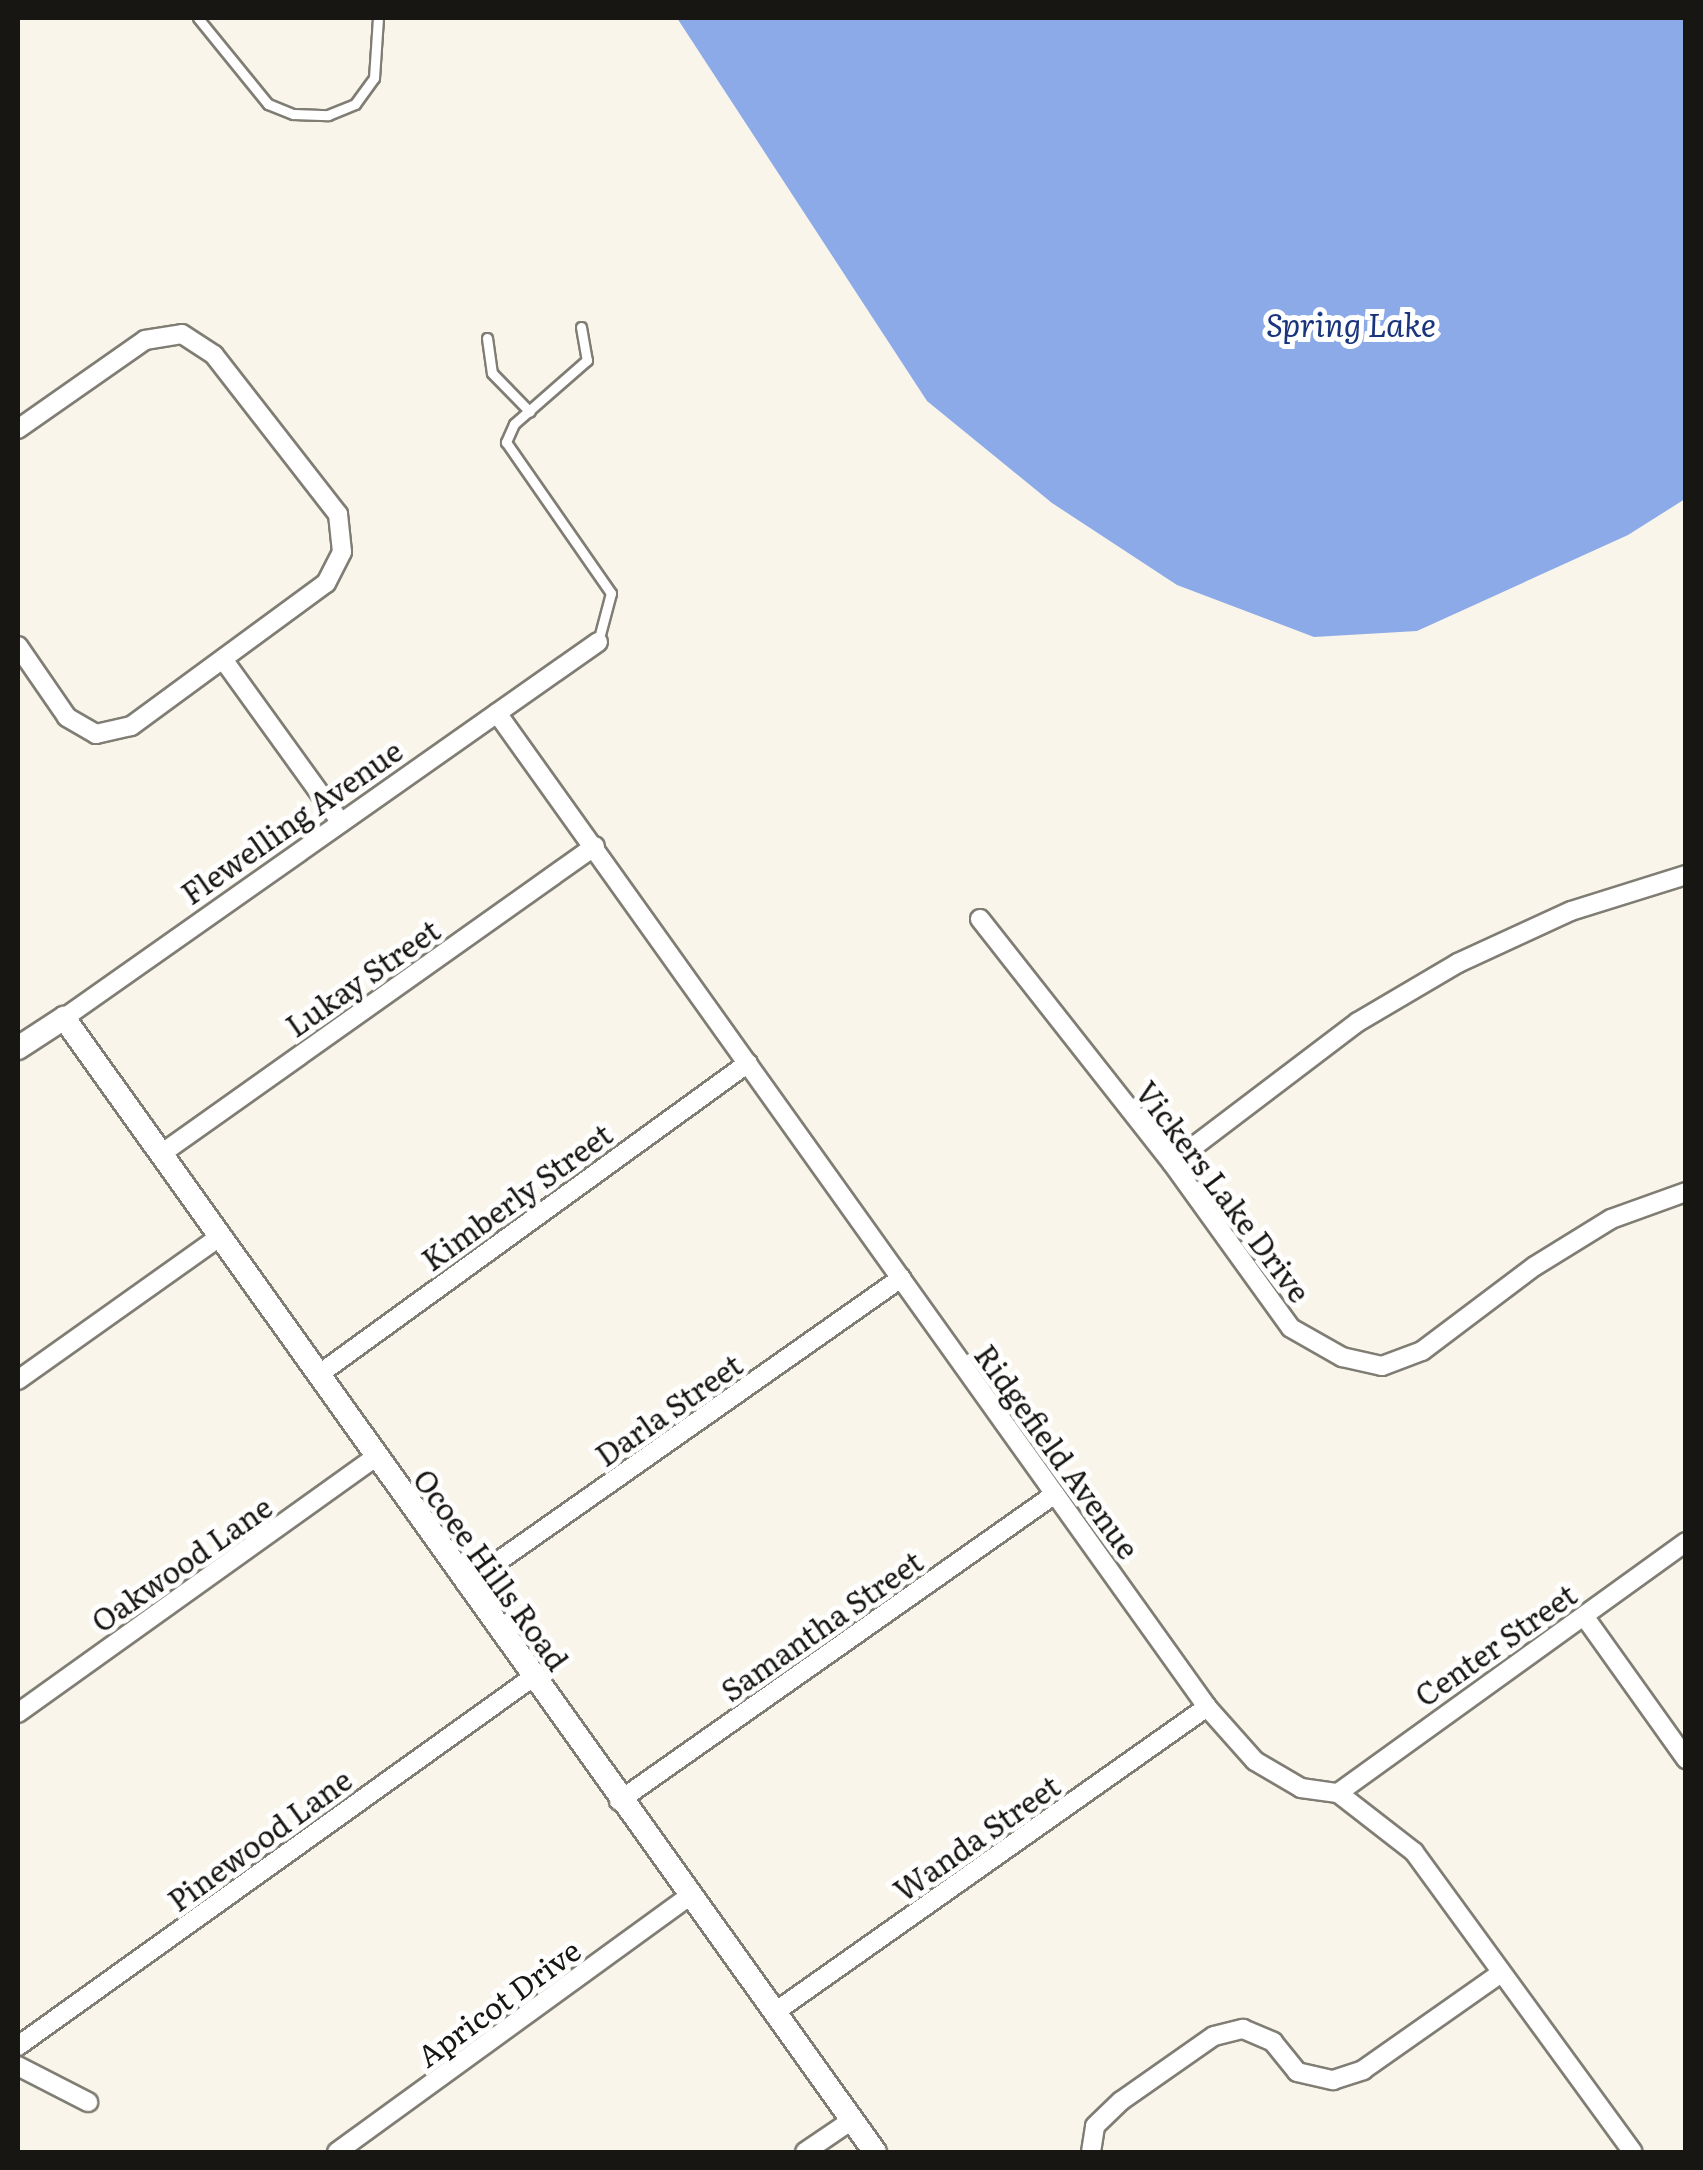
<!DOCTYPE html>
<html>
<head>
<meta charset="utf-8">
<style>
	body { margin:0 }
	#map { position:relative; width:1703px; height:2170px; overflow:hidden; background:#f9f5eb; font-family:Literata,serif }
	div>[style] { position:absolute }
	.water>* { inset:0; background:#8caae8 }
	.roads { filter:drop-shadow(2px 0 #807d74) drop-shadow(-2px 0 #807d74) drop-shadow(0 2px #807d74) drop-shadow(0 -2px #807d74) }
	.service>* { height:9px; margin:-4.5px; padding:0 4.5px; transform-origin:4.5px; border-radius:4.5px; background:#fff }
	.minor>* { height:18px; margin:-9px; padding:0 9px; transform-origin:9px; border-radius:9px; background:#fff }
	.tertiary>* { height:22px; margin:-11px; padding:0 11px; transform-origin:11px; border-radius:11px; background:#fff }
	span { translate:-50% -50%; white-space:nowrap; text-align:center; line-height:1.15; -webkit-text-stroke:10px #fff; paint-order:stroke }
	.street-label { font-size:30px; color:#181613 }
	.water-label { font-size:32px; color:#1a357d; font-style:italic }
	.frame { position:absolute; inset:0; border:20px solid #181613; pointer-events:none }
</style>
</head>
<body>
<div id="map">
	<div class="water">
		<div style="clip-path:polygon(677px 18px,1685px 18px,1685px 499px,1628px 535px,1417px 631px,1314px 637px,1177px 585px,1052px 503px,927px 401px)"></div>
	</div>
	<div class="roads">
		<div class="service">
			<div style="left:198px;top:18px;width:111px;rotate:50.9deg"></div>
			<div style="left:268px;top:104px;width:27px;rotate:22deg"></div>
			<div style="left:293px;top:114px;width:35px;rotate:2deg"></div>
			<div style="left:328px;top:115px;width:29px;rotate:-22deg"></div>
			<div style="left:355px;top:104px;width:32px;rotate:-54deg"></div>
			<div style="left:374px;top:78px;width:60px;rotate:-86.2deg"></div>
			<div style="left:581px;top:327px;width:34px;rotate:80deg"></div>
			<div style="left:587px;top:360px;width:97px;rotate:138.8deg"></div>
			<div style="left:514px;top:424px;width:20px;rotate:114deg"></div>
			<div style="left:506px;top:442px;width:184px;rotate:55.2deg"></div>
			<div style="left:611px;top:593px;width:51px;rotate:104.9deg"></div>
			<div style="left:487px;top:338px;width:35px;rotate:82deg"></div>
			<div style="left:492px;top:373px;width:54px;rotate:45.7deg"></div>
		</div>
		<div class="minor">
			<div style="left:18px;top:429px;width:155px;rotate:-35deg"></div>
			<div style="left:145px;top:340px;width:37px;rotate:-9deg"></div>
			<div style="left:182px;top:334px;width:38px;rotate:33deg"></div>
			<div style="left:214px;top:355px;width:202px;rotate:52.1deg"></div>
			<div style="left:338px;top:514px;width:38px;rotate:84deg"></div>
			<div style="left:342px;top:552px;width:35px;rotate:117deg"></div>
			<div style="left:326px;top:583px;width:242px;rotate:143.7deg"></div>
			<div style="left:131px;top:726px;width:36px;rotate:167deg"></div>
			<div style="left:96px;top:734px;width:34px;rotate:-150deg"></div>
			<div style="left:67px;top:717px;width:86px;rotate:-124.6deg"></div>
			<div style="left:225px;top:662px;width:198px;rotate:54.2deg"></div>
			<div style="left:497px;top:713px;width:1222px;rotate:54.46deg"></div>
			<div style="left:1207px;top:1707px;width:72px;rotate:48.4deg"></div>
			<div style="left:1255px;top:1761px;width:53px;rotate:30.4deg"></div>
			<div style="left:1301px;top:1788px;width:37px;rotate:8deg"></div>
			<div style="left:1338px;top:1793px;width:96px;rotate:37.8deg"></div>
			<div style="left:1414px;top:1852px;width:371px;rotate:53.9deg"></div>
			<div style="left:980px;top:919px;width:310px;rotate:51.8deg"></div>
			<div style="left:1172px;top:1163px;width:203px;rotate:54.2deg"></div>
			<div style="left:1291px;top:1328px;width:59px;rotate:29.6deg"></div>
			<div style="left:1342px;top:1357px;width:41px;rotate:12.7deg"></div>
			<div style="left:1382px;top:1366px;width:43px;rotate:-20.6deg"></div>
			<div style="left:1422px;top:1351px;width:141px;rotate:-37deg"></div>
			<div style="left:1535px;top:1266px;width:89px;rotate:-31.7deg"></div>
			<div style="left:1611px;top:1219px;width:80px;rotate:-19.8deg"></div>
			<div style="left:64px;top:1018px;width:653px;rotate:-35.15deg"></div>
			<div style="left:161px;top:1154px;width:532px;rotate:-35.36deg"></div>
			<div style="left:1172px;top:1163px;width:233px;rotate:-37.2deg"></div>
			<div style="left:1358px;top:1022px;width:116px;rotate:-30.5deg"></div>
			<div style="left:1458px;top:963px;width:124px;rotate:-24.7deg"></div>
			<div style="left:1571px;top:911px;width:121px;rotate:-17.4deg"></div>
			<div style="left:318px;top:1375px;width:531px;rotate:-35.96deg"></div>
			<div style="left:18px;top:1380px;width:249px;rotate:-35.4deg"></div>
			<div style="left:466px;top:1584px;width:532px;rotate:-35.12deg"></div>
			<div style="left:1584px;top:1616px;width:176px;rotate:54.5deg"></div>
			<div style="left:18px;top:1713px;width:440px;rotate:-35.6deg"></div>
			<div style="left:1338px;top:1793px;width:429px;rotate:-35.8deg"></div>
			<div style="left:619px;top:1801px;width:533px;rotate:-35.15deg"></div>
			<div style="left:775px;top:2012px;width:529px;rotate:-35.22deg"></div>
			<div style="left:18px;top:2046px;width:634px;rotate:-35.62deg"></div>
			<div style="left:18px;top:2066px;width:79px;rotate:27.2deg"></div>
			<div style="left:337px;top:2152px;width:436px;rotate:-36deg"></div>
			<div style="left:805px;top:2152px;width:57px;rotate:-34.2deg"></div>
			<div style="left:1091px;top:2152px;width:26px;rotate:-81deg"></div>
			<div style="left:1095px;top:2126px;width:36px;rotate:-44deg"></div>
			<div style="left:1121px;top:2101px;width:113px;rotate:-35deg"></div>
			<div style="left:1214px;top:2036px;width:30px;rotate:-14deg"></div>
			<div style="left:1243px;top:2029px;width:33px;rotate:23deg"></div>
			<div style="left:1273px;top:2042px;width:38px;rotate:51deg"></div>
			<div style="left:1297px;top:2072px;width:37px;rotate:13deg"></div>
			<div style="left:1333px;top:2080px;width:32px;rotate:-18deg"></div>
			<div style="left:1363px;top:2070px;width:169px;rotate:-35.1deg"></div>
		</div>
		<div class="tertiary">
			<div style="left:18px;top:1048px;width:55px;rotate:-33.1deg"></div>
			<div style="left:64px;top:1018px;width:1394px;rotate:54.43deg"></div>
		</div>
	</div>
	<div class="street-label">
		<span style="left:291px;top:821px;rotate:-35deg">Flewelling Avenue</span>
		<span style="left:362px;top:977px;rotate:-35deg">Lukay Street</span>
		<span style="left:1224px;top:1191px;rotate:53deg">Vickers Lake Drive</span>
		<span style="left:516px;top:1196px;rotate:-36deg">Kimberly Street</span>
		<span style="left:668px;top:1409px;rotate:-35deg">Darla Street</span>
		<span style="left:1058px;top:1451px;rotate:54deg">Ridgefield Avenue</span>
		<span style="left:181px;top:1563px;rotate:-35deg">Oakwood Lane</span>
		<span style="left:492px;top:1569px;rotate:54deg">Ocoee Hills Road</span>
		<span style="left:821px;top:1625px;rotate:-35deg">Samantha Street</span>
		<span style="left:1495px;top:1644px;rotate:-35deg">Center Street</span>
		<span style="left:976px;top:1837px;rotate:-35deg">Wanda Street</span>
		<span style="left:259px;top:1839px;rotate:-36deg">Pinewood Lane</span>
		<span style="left:498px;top:2002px;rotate:-36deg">Apricot Drive</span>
	</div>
	<div class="water-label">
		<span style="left:1351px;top:323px">Spring Lake</span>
	</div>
	<div class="frame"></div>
</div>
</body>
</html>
